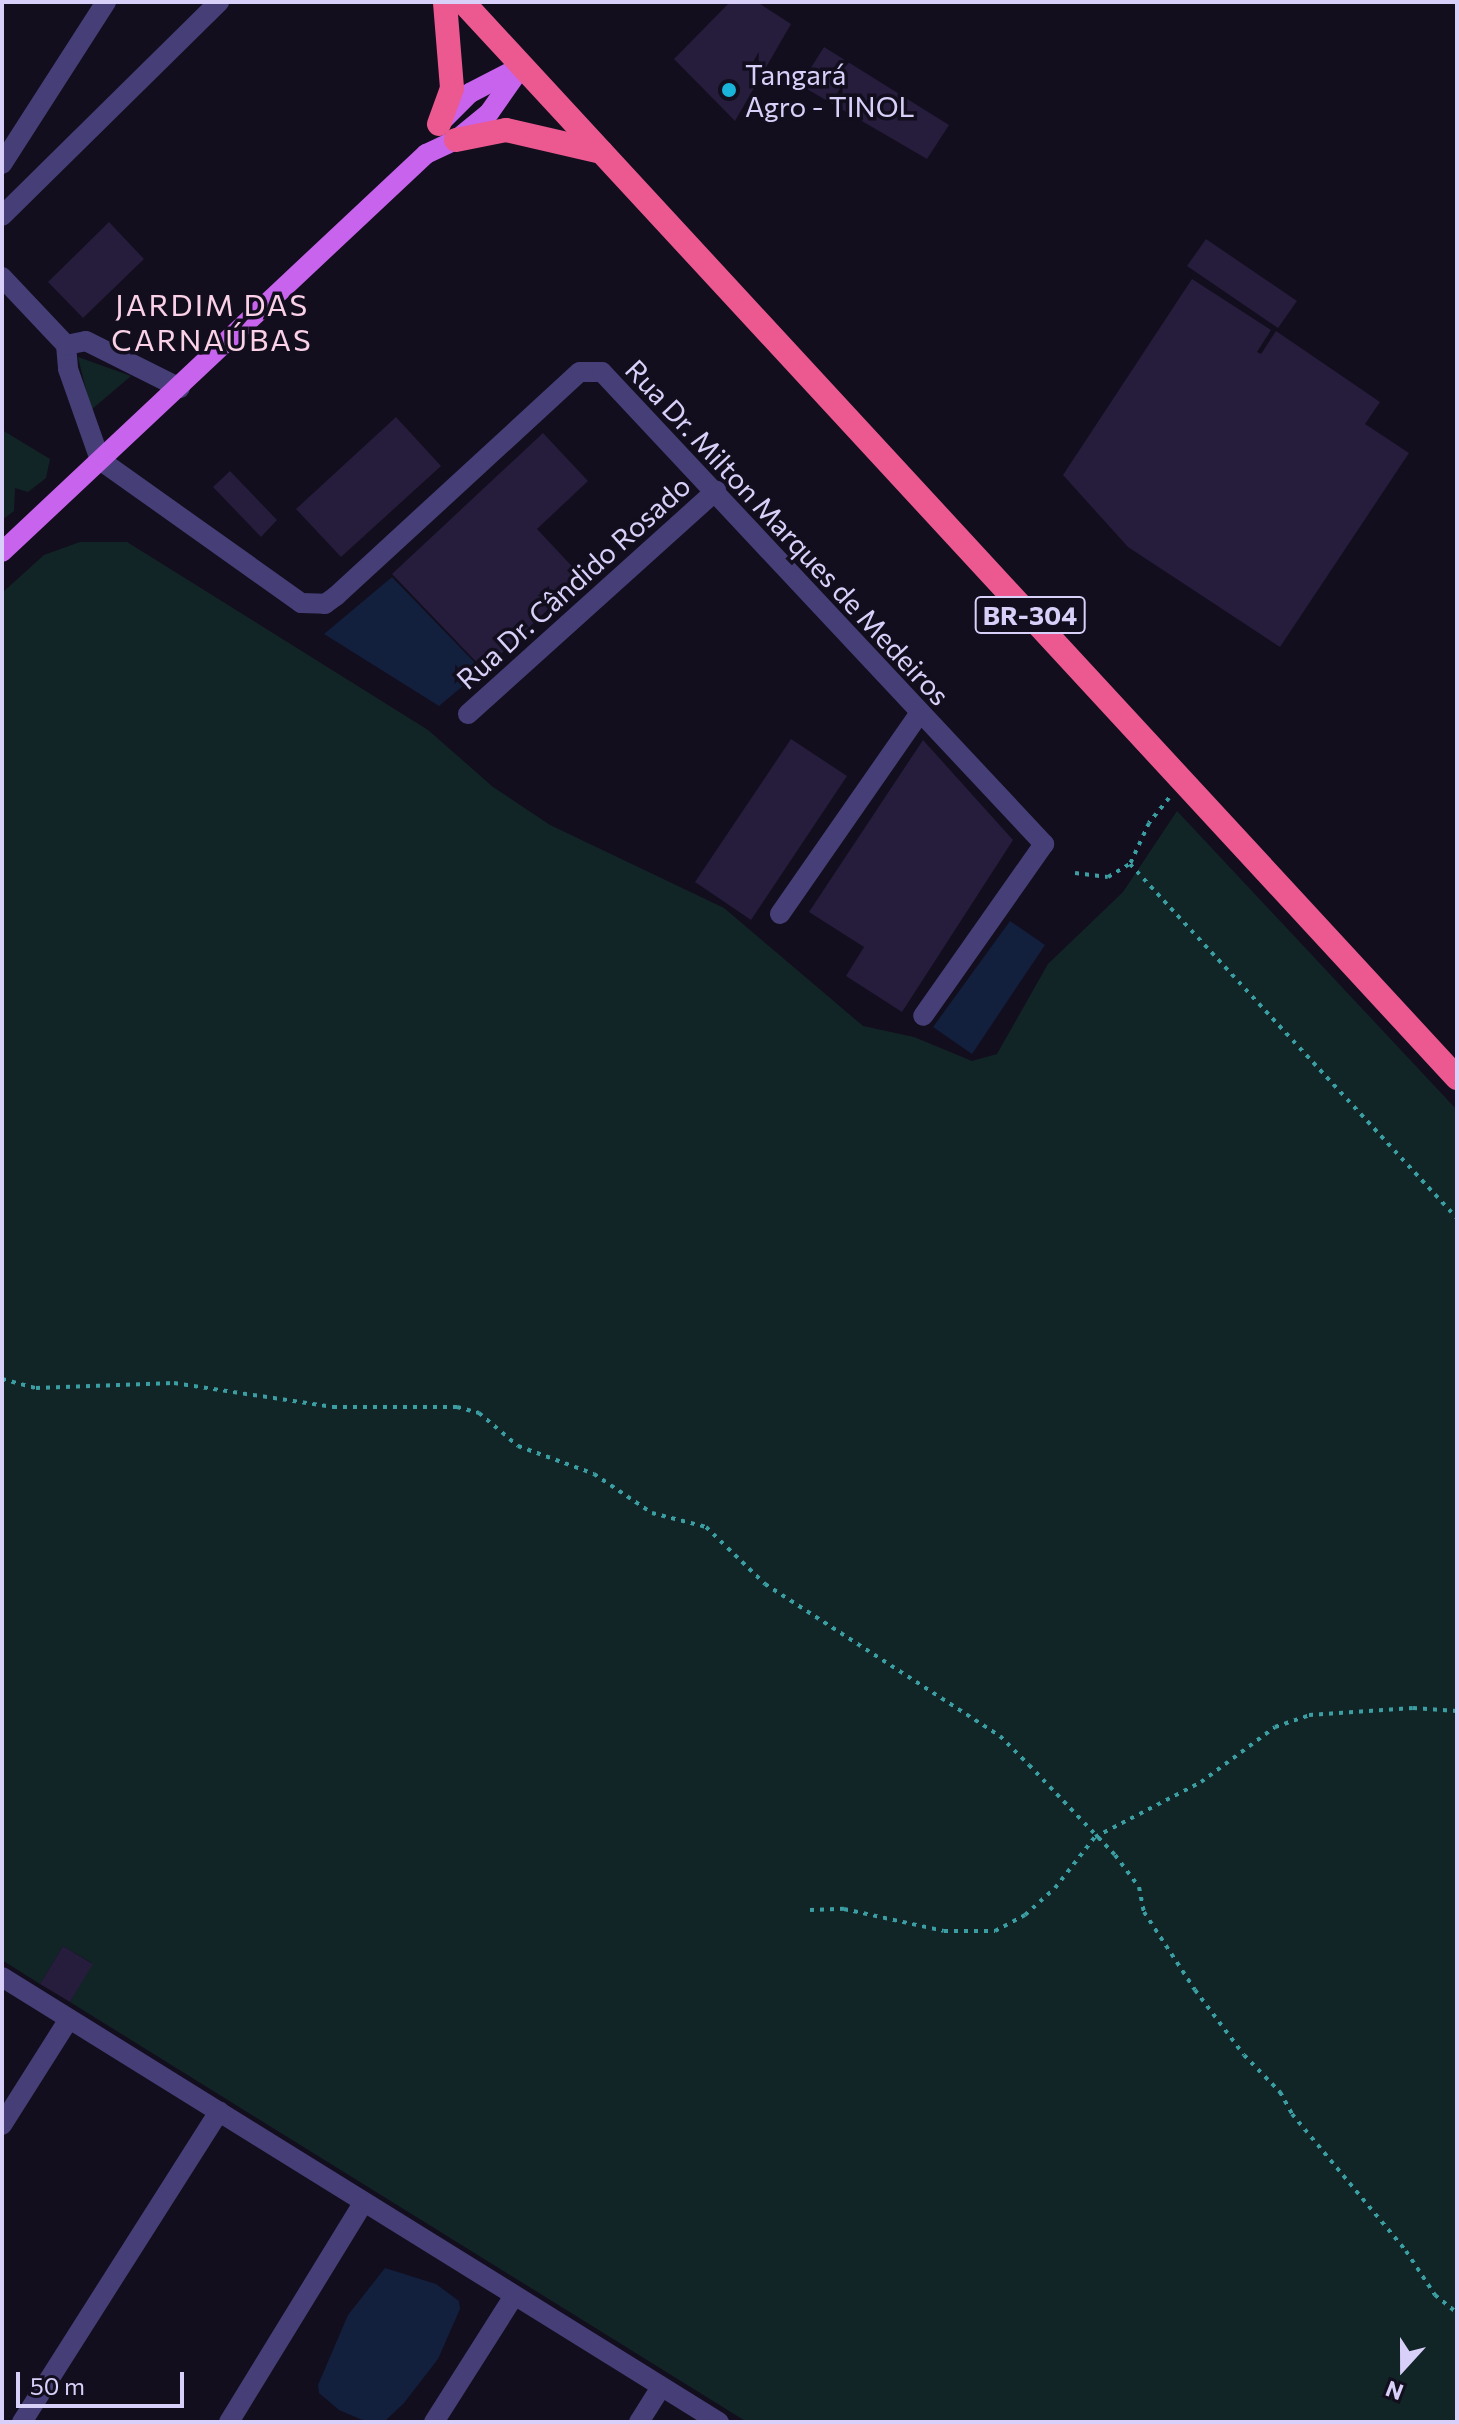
<!DOCTYPE html>
<html>
<head>
<meta charset="utf-8">
<style>
	body { margin:0 }
	#map { position:relative; width:1459px; height:2424px; overflow:hidden; background:#120e1d; font-family:Commissioner,sans-serif }
	div>[style] { position:absolute }
	.green>* { inset:0; background:#122526 }
	.water>* { inset:0; background:#121f3d }
	.building>* { inset:0; background:#261c3c }
	.path>* { height:4px; margin-top:-2px; transform-origin:0; background:repeating-linear-gradient(90deg,#3b9ea2 0 4px,transparent 0 10px) }
	.minor>* { height:20px; margin:-10px; padding:0 10px; transform-origin:10px; border-radius:10px; background:#463e77 }
	.major>* { height:20px; margin:-10px; padding:0 10px; transform-origin:10px; border-radius:10px; background:#c763ed }
	.highway>* { height:24px; margin:-12px; padding:0 12px; transform-origin:12px; border-radius:12px; background:#eb5990 }
	.dots>* { width:22px; height:22px; translate:-50% -50%; box-sizing:border-box; border:4px solid #120e1d; border-radius:50% }
	span { translate:-50% -50%; white-space:nowrap; text-align:center; line-height:1.15; -webkit-text-stroke:7px #120e1d; paint-order:stroke }
	.shield-label span { padding:2px 6px; background:#120e1d; border:2px solid; border-radius:6px; -webkit-text-stroke-width:0 }
	.shield-label { font-size:26px; color:#d9d0f9; font-weight:700 }
	.poi-label { font-size:28px; color:#d9d0f9 }
	.left { translate:0 -50%; text-align:left }
	.street-label { font-size:28px; color:#d9d0f9 }
	.neighbourhood-label { font-size:30px; color:#fad1e7; letter-spacing:2px }
	.frame { position:absolute; inset:0; border:4px solid #d9d0f9; pointer-events:none }
	.north { position:absolute; left:1363px; top:2328px; width:80px; height:80px; -webkit-text-stroke:6px #120e1d; paint-order:stroke; rotate:201deg; font-size:22px; font-weight:700; line-height:32px; text-align:center; color:#d9d0f9 }
	.north::after { content:''; display:block; margin:auto; width:28px; height:36px; background:#d9d0f9; clip-path:polygon(50% 0,100% 100%,50% 72%,0 100%) }
	.scale { position:absolute; left:16px; top:2372px; width:168px; height:36px; box-sizing:border-box; border:4px solid #d9d0f9; border-top:0; padding-left:10px; font-size:24px; line-height:28px; white-space:nowrap; color:#d9d0f9; -webkit-text-stroke:6px #120e1d; paint-order:stroke }
</style>
</head>
<body>
<div id="map">
	<div class="green">
		<div style="clip-path:polygon(78px 357px,131px 376px,91px 410px)"></div>
		<div style="clip-path:polygon(2px 430px,50px 459px,46px 478px,28px 492px,15px 488px,14px 511px,2px 520px)"></div>
		<div style="clip-path:polygon(80px 542px,127px 542px,428px 730px,493px 787px,550px 825px,724px 908px,863px 1026px,914px 1037px,972px 1061px,997px 1054px,1048px 964px,1123px 892px,1177px 811px,1457px 1110px,1457px 2422px,747px 2422px,70px 2002px,92px 1963px,63px 1946px,40px 1984px,2px 1960px,2px 593px,44px 555px)"></div>
	</div>
	<div class="water">
		<div style="clip-path:polygon(392px 577px,482px 670px,439px 706px,324px 634px)"></div>
		<div style="clip-path:polygon(1010px 921px,1045px 945px,972px 1054px,933px 1027px)"></div>
		<div style="clip-path:polygon(385px 2268px,436px 2284px,459px 2301px,460px 2309px,438px 2359px,404px 2403px,384px 2422px,367px 2422px,339px 2410px,319px 2393px,318px 2385px,348px 2315px)"></div>
	</div>
	<div class="building">
		<div style="clip-path:polygon(730px 2px,757px 2px,791px 24px,735px 121px,674px 59px)"></div>
		<div style="clip-path:polygon(824px 47px,949px 125px,927px 159px,800px 85px)"></div>
		<div style="clip-path:polygon(109px 222px,144px 259px,83px 318px,48px 282px)"></div>
		<div style="clip-path:polygon(1206px 239px,1297px 301px,1278px 328px,1187px 266px)"></div>
		<div style="clip-path:polygon(1192px 279px,1271px 330px,1257px 352px,1261px 354px,1276px 331px,1380px 402px,1365px 424px,1409px 453px,1280px 647px,1128px 547px,1063px 475px)"></div>
		<div style="clip-path:polygon(396px 417px,441px 466px,341px 557px,296px 509px)"></div>
		<div style="clip-path:polygon(543px 433px,588px 481px,537px 529px,582px 577px,484px 670px,392px 574px)"></div>
		<div style="clip-path:polygon(230px 471px,277px 520px,261px 537px,213px 487px)"></div>
		<div style="clip-path:polygon(791px 739px,847px 776px,751px 920px,695px 882px)"></div>
		<div style="clip-path:polygon(923px 740px,1013px 840px,902px 1012px,846px 976px,864px 947px,809px 912px)"></div>
		<div style="clip-path:polygon(63px 1946px,93px 1964px,70px 2002px,40px 1984px)"></div>
	</div>
	<div class="path">
		<div style="left:1169px;top:798px;width:32px;rotate:129deg"></div>
		<div style="left:1149px;top:823px;width:45px;rotate:114.9deg"></div>
		<div style="left:1130px;top:864px;width:482px;rotate:47.3deg"></div>
		<div style="left:1075px;top:873px;width:33px;rotate:7deg"></div>
		<div style="left:1108px;top:877px;width:26px;rotate:-31deg"></div>
		<div style="left:2px;top:1379px;width:35px;rotate:15deg"></div>
		<div style="left:36px;top:1388px;width:138px;rotate:-2.1deg"></div>
		<div style="left:174px;top:1383px;width:161px;rotate:8.6deg"></div>
		<div style="left:333px;top:1407px;width:124px"></div>
		<div style="left:457px;top:1407px;width:23px;rotate:15deg"></div>
		<div style="left:479px;top:1413px;width:51px;rotate:40.2deg"></div>
		<div style="left:518px;top:1446px;width:81px;rotate:20.2deg"></div>
		<div style="left:594px;top:1474px;width:70px;rotate:33.9deg"></div>
		<div style="left:652px;top:1513px;width:56px;rotate:14.5deg"></div>
		<div style="left:706px;top:1527px;width:82px;rotate:44deg"></div>
		<div style="left:765px;top:1584px;width:280px;rotate:32.9deg"></div>
		<div style="left:1000px;top:1736px;width:41px;rotate:45deg"></div>
		<div style="left:1029px;top:1765px;width:124px;rotate:46.3deg"></div>
		<div style="left:1115px;top:1855px;width:40px;rotate:53deg"></div>
		<div style="left:1139px;top:1887px;width:25px;rotate:79deg"></div>
		<div style="left:1144px;top:1912px;width:93px;rotate:56.8deg"></div>
		<div style="left:1195px;top:1990px;width:81px;rotate:53deg"></div>
		<div style="left:1244px;top:2055px;width:52px;rotate:45.8deg"></div>
		<div style="left:1280px;top:2092px;width:25px;rotate:61deg"></div>
		<div style="left:1292px;top:2114px;width:178px;rotate:50.2deg"></div>
		<div style="left:1406px;top:2251px;width:53px;rotate:56.6deg"></div>
		<div style="left:1435px;top:2295px;width:28px;rotate:39deg"></div>
		<div style="left:810px;top:1910px;width:34px;rotate:-2deg"></div>
		<div style="left:844px;top:1909px;width:102px;rotate:12.4deg"></div>
		<div style="left:944px;top:1931px;width:51px"></div>
		<div style="left:995px;top:1931px;width:34px;rotate:-28deg"></div>
		<div style="left:1025px;top:1915px;width:40px;rotate:-42deg"></div>
		<div style="left:1055px;top:1888px;width:65px;rotate:-51.9deg"></div>
		<div style="left:1095px;top:1837px;width:119px;rotate:-27.4deg"></div>
		<div style="left:1201px;top:1782px;width:92px;rotate:-36.6deg"></div>
		<div style="left:1275px;top:1727px;width:36px;rotate:-19deg"></div>
		<div style="left:1309px;top:1715px;width:104px;rotate:-3.9deg"></div>
		<div style="left:1413px;top:1708px;width:44px;rotate:3.9deg"></div>
	</div>
	<div class="minor">
		<div style="left:2px;top:164px;width:193px;rotate:-57.3deg"></div>
		<div style="left:2px;top:216px;width:305px;rotate:-44.6deg"></div>
		<div style="left:2px;top:277px;width:93px;rotate:46.7deg"></div>
		<div style="left:66px;top:345px;width:24px;rotate:85deg"></div>
		<div style="left:68px;top:369px;width:96px;rotate:70.6deg"></div>
		<div style="left:100px;top:460px;width:247px;rotate:35.4deg"></div>
		<div style="left:301px;top:603px;width:24px;rotate:2deg"></div>
		<div style="left:325px;top:604px;width:14px;rotate:-36deg"></div>
		<div style="left:336px;top:596px;width:331px;rotate:-42.6deg"></div>
		<div style="left:580px;top:372px;width:22px"></div>
		<div style="left:602px;top:372px;width:647px;rotate:46.88deg"></div>
		<div style="left:1044px;top:844px;width:210px;rotate:125.1deg"></div>
		<div style="left:66px;top:345px;width:20px;rotate:-11deg"></div>
		<div style="left:86px;top:341px;width:105px;rotate:26.6deg"></div>
		<div style="left:468px;top:714px;width:334px;rotate:-42deg"></div>
		<div style="left:780px;top:914px;width:244px;rotate:-55.2deg"></div>
		<div style="left:2px;top:1977px;width:844px;rotate:31.83deg"></div>
		<div style="left:2px;top:2125px;width:125px;rotate:-57.7deg"></div>
		<div style="left:22px;top:2422px;width:368px;rotate:-57.6deg"></div>
		<div style="left:229px;top:2422px;width:258px;rotate:-58.5deg"></div>
		<div style="left:434px;top:2422px;width:149px;rotate:-57.6deg"></div>
		<div style="left:639px;top:2422px;width:41px;rotate:-57.8deg"></div>
	</div>
	<div class="major">
		<div style="left:441px;top:122px;width:41px;rotate:-45deg"></div>
		<div style="left:470px;top:93px;width:59px;rotate:-27.4deg"></div>
		<div style="left:2px;top:552px;width:582px;rotate:-43.19deg"></div>
		<div style="left:426px;top:154px;width:33px;rotate:-25deg"></div>
		<div style="left:456px;top:140px;width:43px;rotate:-39.3deg"></div>
		<div style="left:489px;top:113px;width:57px;rotate:-54.9deg"></div>
	</div>
	<div class="highway">
		<div style="left:463px;top:2px;width:1465px;rotate:47.27deg"></div>
		<div style="left:439px;top:124px;width:38px;rotate:-70deg"></div>
		<div style="left:452px;top:88px;width:86px;rotate:-94.7deg"></div>
		<div style="left:456px;top:140px;width:51px;rotate:-11.3deg"></div>
		<div style="left:506px;top:130px;width:98px;rotate:13deg"></div>
	</div>
	<div class="dots">
		<div style="left:729px;top:90px;background:#1ab4db"></div>
	</div>
	<div class="shield-label">
		<span style="left:1030px;top:615px">BR-304</span>
	</div>
	<div class="poi-label">
		<span class="left" style="left:745px;top:90px">Tangará<br>Agro - TINOL</span>
	</div>
	<div class="street-label">
		<span style="left:788px;top:532px;rotate:47deg">Rua Dr. Milton Marques de Medeiros</span>
		<span style="left:573px;top:582px;rotate:-42deg">Rua Dr. Cândido Rosado</span>
	</div>
	<div class="neighbourhood-label">
		<span style="left:212px;top:321px">JARDIM DAS<br>CARNAÚBAS</span>
	</div>
	<div class="frame"></div>
	<div class="north">N</div>
	<div class="scale">50 m</div>
</div>
</body>
</html>
